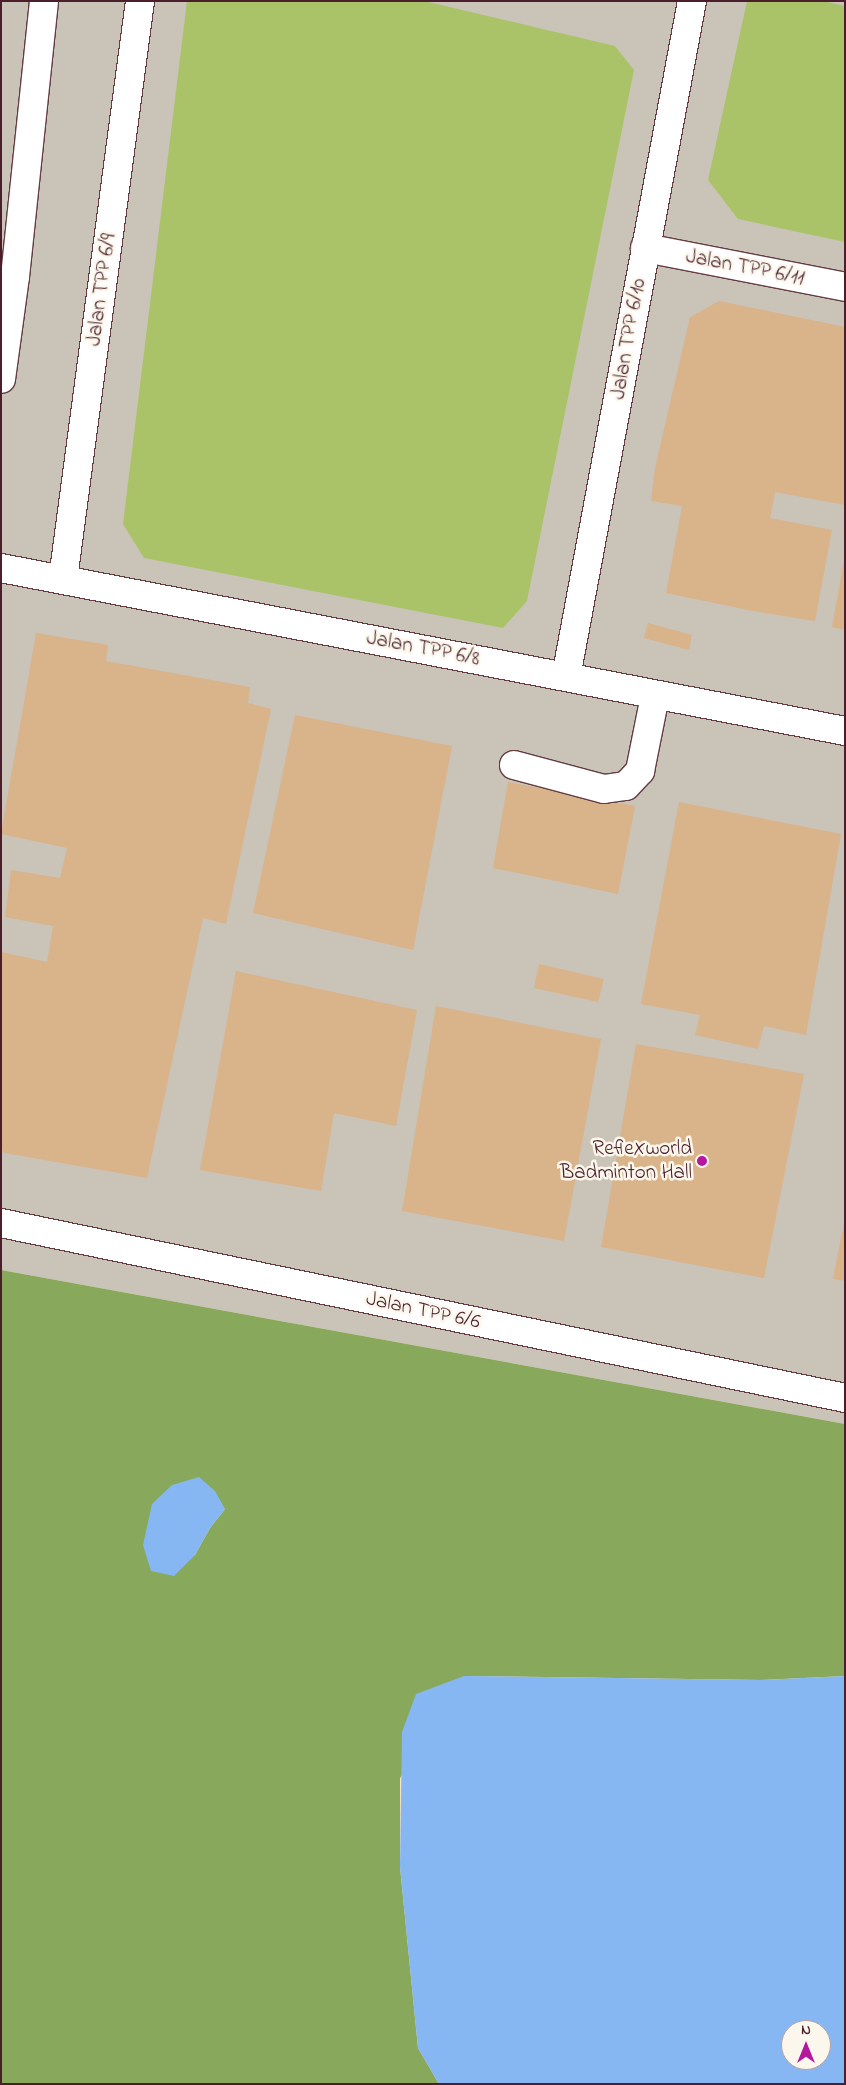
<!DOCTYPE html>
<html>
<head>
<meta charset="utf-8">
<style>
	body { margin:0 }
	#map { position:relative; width:846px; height:2085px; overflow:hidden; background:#f5dfc5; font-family:"Indie Flower",sans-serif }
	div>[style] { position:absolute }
	.industrial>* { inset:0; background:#cac3b8 }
	.green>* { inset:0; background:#abc368 }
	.forest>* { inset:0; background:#88a95c }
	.water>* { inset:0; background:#86b7f2 }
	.building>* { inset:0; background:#d9b389 }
	.roads { filter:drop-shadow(1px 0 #643c42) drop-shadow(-1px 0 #643c42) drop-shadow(0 1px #643c42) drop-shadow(0 -1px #643c42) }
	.minor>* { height:28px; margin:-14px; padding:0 14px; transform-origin:14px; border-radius:14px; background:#fff }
	.dots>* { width:14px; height:14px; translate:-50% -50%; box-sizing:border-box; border:2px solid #fbf7ec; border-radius:50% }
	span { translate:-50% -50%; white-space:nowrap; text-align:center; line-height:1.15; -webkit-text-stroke:5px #fbf7ec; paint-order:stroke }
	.street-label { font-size:21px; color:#4a1f2b }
	.poi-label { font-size:21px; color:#4a1f2b }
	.right { translate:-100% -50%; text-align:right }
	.frame { position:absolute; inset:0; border:2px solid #4a1f2b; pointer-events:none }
	.north { position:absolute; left:781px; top:2020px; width:50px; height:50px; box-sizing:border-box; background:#fbf7ec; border:1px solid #b4a19f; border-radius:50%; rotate:0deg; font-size:14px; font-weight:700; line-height:20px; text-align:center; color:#4a1f2b }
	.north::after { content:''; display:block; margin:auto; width:18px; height:22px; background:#b5179e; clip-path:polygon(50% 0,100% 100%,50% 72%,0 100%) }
</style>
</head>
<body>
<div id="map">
	<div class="industrial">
		<div style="clip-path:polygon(1px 1px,845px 1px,845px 1424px,1px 1270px)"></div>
	</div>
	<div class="green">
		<div style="clip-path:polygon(187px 1px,424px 1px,615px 46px,634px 70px,527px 601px,503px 628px,144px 558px,123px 524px)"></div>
		<div style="clip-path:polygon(747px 1px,823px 1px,845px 6px,845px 242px,738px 219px,708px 180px)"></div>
	</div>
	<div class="forest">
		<div style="clip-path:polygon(evenodd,1px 1270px,845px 1424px,845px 1676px,761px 1680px,464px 1676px,400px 1778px,400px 1867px,418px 2048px,439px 2084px,1px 2084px,1px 1270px,152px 1504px,225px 1509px,210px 1528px,195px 1555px,152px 1504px)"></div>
	</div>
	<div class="water">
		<div style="clip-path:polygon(199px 1477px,215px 1491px,225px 1509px,210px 1528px,195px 1555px,174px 1576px,151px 1571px,143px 1545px,152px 1504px,172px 1485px)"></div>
		<div style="clip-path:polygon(evenodd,464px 1676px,761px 1680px,845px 1676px,845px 2084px,439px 2084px,418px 2048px,400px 1867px,402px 1732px,416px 1694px,464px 1676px,791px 2030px,821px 2030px,821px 2060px,791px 2060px,791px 2030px)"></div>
	</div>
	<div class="building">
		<div style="clip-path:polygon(719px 301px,845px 327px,845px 505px,775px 492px,770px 518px,832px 530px,815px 621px,753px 611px,666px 593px,682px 506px,651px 501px,655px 468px,690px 317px)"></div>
		<div style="clip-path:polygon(844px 560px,845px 560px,845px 630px,832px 627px)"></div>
		<div style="clip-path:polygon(648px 623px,692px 635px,689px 650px,644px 638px)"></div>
		<div style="clip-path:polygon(36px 633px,108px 645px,106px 661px,250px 687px,248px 703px,271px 709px,226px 924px,203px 918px,147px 1178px,5px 1153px,1px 1150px,1px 952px,47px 962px,53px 926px,5px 917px,11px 870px,60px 878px,67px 848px,1px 834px)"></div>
		<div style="clip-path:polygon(295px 715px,452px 746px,413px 950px,253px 913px)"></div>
		<div style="clip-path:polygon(508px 782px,635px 806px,618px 894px,493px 868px)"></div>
		<div style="clip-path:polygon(679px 802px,841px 834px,806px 1035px,764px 1026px,758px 1049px,695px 1035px,700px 1015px,641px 1004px)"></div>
		<div style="clip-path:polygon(539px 964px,604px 979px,598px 1002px,534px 988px)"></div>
		<div style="clip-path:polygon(236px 971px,417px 1010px,396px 1126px,334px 1113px,321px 1191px,200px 1170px)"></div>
		<div style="clip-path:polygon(436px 1006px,601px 1039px,564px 1241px,402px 1211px)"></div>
		<div style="clip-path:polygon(636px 1044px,804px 1074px,764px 1278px,601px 1247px)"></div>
		<div style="clip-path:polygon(844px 1223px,845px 1223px,845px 1281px,833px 1279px)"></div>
	</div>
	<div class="roads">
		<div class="minor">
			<div style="left:645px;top:248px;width:204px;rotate:11deg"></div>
			<div style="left:1px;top:379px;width:103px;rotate:-82.2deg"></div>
			<div style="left:15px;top:277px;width:278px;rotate:-84deg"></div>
			<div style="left:1px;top:568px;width:860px;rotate:10.93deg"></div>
			<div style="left:63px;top:579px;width:583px;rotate:-82.41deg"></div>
			<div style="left:566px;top:677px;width:688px;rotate:-79.44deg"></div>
			<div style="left:514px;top:765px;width:93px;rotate:14.9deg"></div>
			<div style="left:604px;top:789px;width:22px;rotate:-8deg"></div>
			<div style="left:626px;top:786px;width:21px;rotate:-47deg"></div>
			<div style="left:640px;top:771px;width:76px;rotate:-78.7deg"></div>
			<div style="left:1px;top:1223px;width:862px;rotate:11.71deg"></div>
		</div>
	</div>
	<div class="dots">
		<div style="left:702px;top:1161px;background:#b5179e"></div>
	</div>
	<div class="street-label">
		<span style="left:745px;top:268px;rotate:11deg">Jalan TPP 6/11</span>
		<span style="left:102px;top:290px;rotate:-82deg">Jalan TPP 6/9</span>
		<span style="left:629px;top:339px;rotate:-80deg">Jalan TPP 6/10</span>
		<span style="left:423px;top:649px;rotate:11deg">Jalan TPP 6/8</span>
		<span style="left:423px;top:1311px;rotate:12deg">Jalan TPP 6/6</span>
	</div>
	<div class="poi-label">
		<span class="right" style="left:692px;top:1161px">RefleXworld<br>Badminton Hall</span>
	</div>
	<div class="frame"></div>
	<div class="north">N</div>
</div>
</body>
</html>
